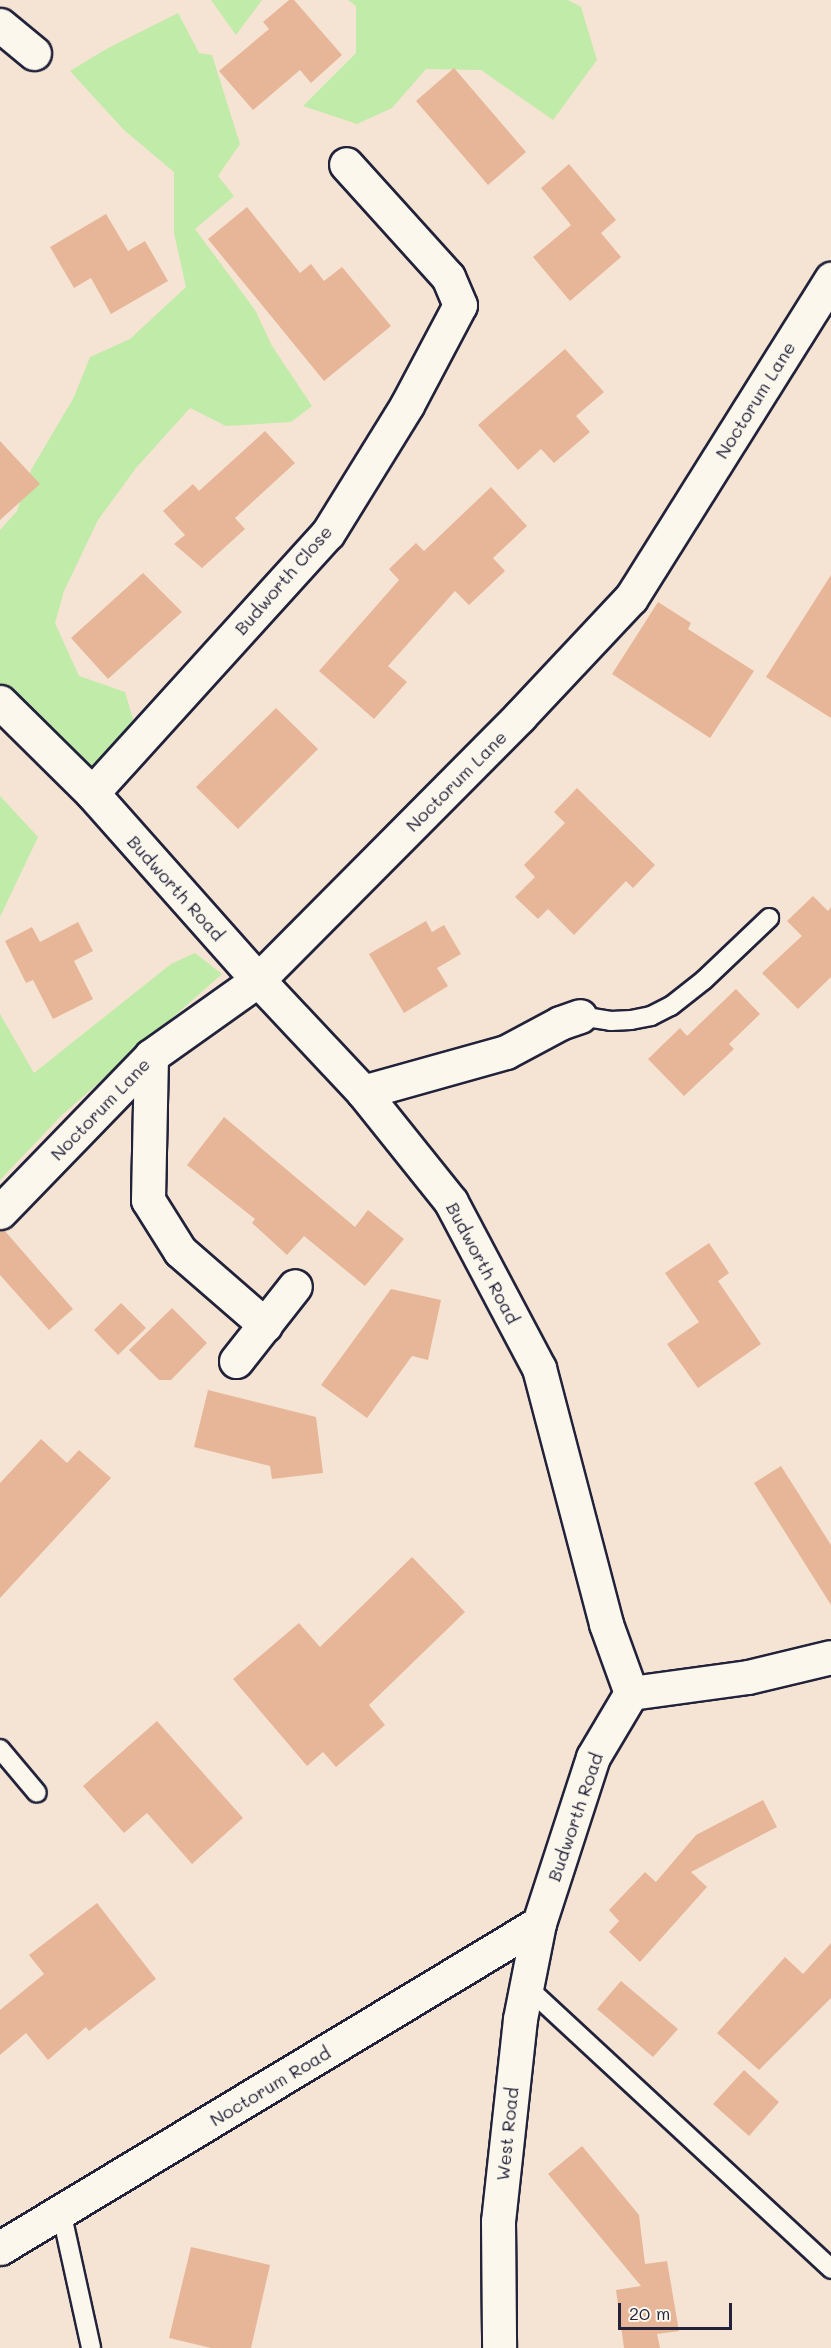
<!DOCTYPE html>
<html>
<head>
<meta charset="utf-8">
<style>
	body { margin:0 }
	#map { position:relative; width:831px; height:2348px; overflow:hidden; background:#f5e4d3; font-family:Mali,sans-serif }
	div>[style] { position:absolute }
	.green>* { inset:0; background:#c0eba8 }
	.building>* { inset:0; background:#e7b699 }
	.roads { filter:drop-shadow(2px 0 #22223b) drop-shadow(-2px 0 #22223b) drop-shadow(0 2px #22223b) drop-shadow(0 -2px #22223b) }
	.service>* { height:18px; margin:-9px; padding:0 9px; transform-origin:9px; border-radius:9px; background:#fbf7ec }
	.minor>* { height:33px; margin:-16.5px; padding:0 16.5px; transform-origin:16.5px; border-radius:16.5px; background:#fbf7ec }
	span { translate:-50% -50%; white-space:nowrap; text-align:center; line-height:1.15; -webkit-text-stroke:4.5px #fbf7ec; paint-order:stroke }
	.street-label { font-size:18px; color:#22223b }
	.scale { position:absolute; left:618px; top:2303px; width:114px; height:27px; box-sizing:border-box; border:3px solid #22223b; border-top:0; padding-left:8px; font-size:18px; line-height:21px; white-space:nowrap; color:#22223b; -webkit-text-stroke:4px #fbf7ec; paint-order:stroke }
</style>
</head>
<body>
<div id="map">
	<div class="green">
		<div style="clip-path:polygon(211px 0,262px 0,236px 35px)"></div>
		<div style="clip-path:polygon(348px 0,568px 0,581px 7px,597px 60px,553px 120px,481px 70px,426px 69px,392px 108px,357px 124px,303px 106px,356px 53px,356px 6px)"></div>
		<div style="clip-path:polygon(178px 13px,199px 53px,212px 55px,240px 144px,218px 176px,234px 196px,195px 229px,255px 310px,272px 346px,312px 406px,291px 422px,226px 426px,190px 408px,136px 468px,98px 520px,64px 591px,55px 623px,79px 676px,125px 692px,135px 726px,104px 790px,0 688px,0 530px,17px 511px,31px 470px,74px 397px,90px 357px,130px 339px,186px 287px,174px 233px,174px 172px,124px 130px,70px 71px,108px 48px)"></div>
		<div style="clip-path:polygon(0 796px,38px 837px,0 917px)"></div>
		<div style="clip-path:polygon(195px 953px,222px 974px,62px 1115px,0 1180px,0 1014px,34px 1073px,171px 964px)"></div>
	</div>
	<div class="building">
		<div style="clip-path:polygon(289px 0,294px 0,342px 55px,311px 83px,300px 70px,253px 110px,219px 71px,269px 29px,263px 22px)"></div>
		<div style="clip-path:polygon(454px 68px,526px 152px,488px 185px,416px 101px)"></div>
		<div style="clip-path:polygon(569px 164px,616px 220px,601px 233px,621px 257px,570px 301px,533px 257px,571px 225px,541px 188px)"></div>
		<div style="clip-path:polygon(247px 207px,300px 273px,311px 264px,324px 281px,342px 267px,391px 326px,324px 381px,208px 239px)"></div>
		<div style="clip-path:polygon(106px 214px,128px 251px,145px 241px,168px 281px,111px 314px,91px 278px,74px 288px,50px 247px)"></div>
		<div style="clip-path:polygon(565px 349px,604px 392px,576px 416px,590px 432px,554px 463px,541px 449px,518px 470px,478px 425px)"></div>
		<div style="clip-path:polygon(265px 431px,295px 463px,235px 518px,245px 529px,202px 568px,174px 544px,185px 535px,163px 511px,193px 484px,199px 491px)"></div>
		<div style="clip-path:polygon(0 441px,40px 484px,0 520px)"></div>
		<div style="clip-path:polygon(491px 487px,527px 526px,493px 558px,505px 571px,469px 605px,455px 591px,388px 666px,407px 682px,374px 719px,319px 671px,399px 580px,389px 569px,416px 543px,424px 551px)"></div>
		<div style="clip-path:polygon(143px 573px,182px 612px,108px 679px,71px 638px)"></div>
		<div style="clip-path:polygon(831px 575px,831px 718px,766px 677px)"></div>
		<div style="clip-path:polygon(658px 602px,691px 623px,688px 629px,754px 671px,710px 738px,612px 674px)"></div>
		<div style="clip-path:polygon(276px 708px,318px 749px,238px 829px,196px 787px)"></div>
		<div style="clip-path:polygon(577px 788px,655px 865px,633px 888px,626px 881px,574px 935px,548px 909px,538px 919px,515px 897px,535px 877px,524px 865px,565px 823px,554px 812px)"></div>
		<div style="clip-path:polygon(813px 896px,828px 911px,831px 907px,831px 977px,798px 1009px,762px 973px,802px 936px,787px 921px)"></div>
		<div style="clip-path:polygon(426px 921px,432px 932px,444px 925px,461px 954px,437px 968px,448px 986px,404px 1013px,369px 954px)"></div>
		<div style="clip-path:polygon(78px 922px,93px 951px,74px 961px,93px 999px,53px 1019px,33px 980px,26px 983px,5px 941px,32px 927px,40px 942px)"></div>
		<div style="clip-path:polygon(736px 989px,760px 1014px,729px 1044px,734px 1049px,684px 1096px,648px 1059px,680px 1028px,687px 1036px)"></div>
		<div style="clip-path:polygon(224px 1117px,355px 1227px,368px 1210px,404px 1239px,365px 1286px,304px 1236px,287px 1255px,252px 1223px,255px 1219px,187px 1165px)"></div>
		<div style="clip-path:polygon(0 1230px,4px 1230px,73px 1309px,49px 1330px,0 1275px)"></div>
		<div style="clip-path:polygon(709px 1243px,729px 1273px,718px 1281px,761px 1344px,698px 1388px,667px 1344px,699px 1322px,665px 1273px)"></div>
		<div style="clip-path:polygon(391px 1289px,441px 1300px,428px 1360px,412px 1356px,367px 1418px,321px 1385px)"></div>
		<div style="clip-path:polygon(121px 1303px,146px 1328px,118px 1355px,94px 1330px)"></div>
		<div style="clip-path:polygon(172px 1308px,207px 1343px,171px 1380px,159px 1380px,129px 1350px)"></div>
		<div style="clip-path:polygon(208px 1390px,316px 1417px,323px 1473px,272px 1479px,270px 1466px,194px 1447px)"></div>
		<div style="clip-path:polygon(41px 1439px,67px 1463px,79px 1450px,111px 1478px,0 1598px,0 1483px)"></div>
		<div style="clip-path:polygon(781px 1466px,831px 1545px,831px 1605px,754px 1483px)"></div>
		<div style="clip-path:polygon(412px 1557px,465px 1612px,369px 1705px,385px 1725px,336px 1767px,323px 1752px,307px 1766px,233px 1679px,299px 1623px,320px 1647px)"></div>
		<div style="clip-path:polygon(157px 1721px,243px 1818px,192px 1864px,147px 1813px,124px 1833px,83px 1786px)"></div>
		<div style="clip-path:polygon(763px 1800px,777px 1827px,691px 1872px,707px 1887px,640px 1962px,609px 1932px,619px 1921px,609px 1910px,645px 1872px,656px 1882px,696px 1835px)"></div>
		<div style="clip-path:polygon(97px 1903px,156px 1979px,89px 2031px,86px 2027px,48px 2060px,26px 2033px,0 2055px,0 2010px,44px 1974px,29px 1955px)"></div>
		<div style="clip-path:polygon(831px 1943px,831px 1998px,759px 2070px,717px 2033px,785px 1957px,803px 1974px)"></div>
		<div style="clip-path:polygon(621px 1981px,678px 2029px,653px 2057px,597px 2009px)"></div>
		<div style="clip-path:polygon(744px 2070px,779px 2102px,749px 2136px,713px 2104px)"></div>
		<div style="clip-path:polygon(582px 2146px,639px 2215px,645px 2264px,667px 2261px,679px 2331px,657px 2334px,660px 2348px,624px 2348px,616px 2290px,641px 2286px,548px 2174px)"></div>
		<div style="clip-path:polygon(191px 2247px,270px 2265px,251px 2348px,211px 2348px,169px 2338px)"></div>
	</div>
	<div class="roads">
		<div class="service">
			<div style="left:580px;top:1016px;width:31px;rotate:9deg"></div>
			<div style="left:611px;top:1021px;width:20px;rotate:-3deg"></div>
			<div style="left:631px;top:1020px;width:20px;rotate:-11deg"></div>
			<div style="left:651px;top:1016px;width:22px;rotate:-27deg"></div>
			<div style="left:671px;top:1006px;width:42px;rotate:-38.2deg"></div>
			<div style="left:704px;top:980px;width:90px;rotate:-43.6deg"></div>
			<div style="left:0;top:1749px;width:57px;rotate:49.9deg"></div>
			<div style="left:527px;top:1987px;width:415px;rotate:42.8deg"></div>
			<div style="left:61px;top:2211px;width:140px;rotate:77.6deg"></div>
		</div>
		<div class="minor">
			<div style="left:0;top:25px;width:44px;rotate:39.5deg"></div>
			<div style="left:0;top:702px;width:129px;rotate:44.7deg"></div>
			<div style="left:92px;top:793px;width:250px;rotate:48.4deg"></div>
			<div style="left:258px;top:980px;width:154px;rotate:46.8deg"></div>
			<div style="left:363px;top:1092px;width:141px;rotate:51.3deg"></div>
			<div style="left:451px;top:1202px;width:188px;rotate:62.1deg"></div>
			<div style="left:539px;top:1368px;width:265px;rotate:75.3deg"></div>
			<div style="left:606px;top:1624px;width:73px;rotate:70.1deg"></div>
			<div style="left:631px;top:1693px;width:74px;rotate:120.7deg"></div>
			<div style="left:593px;top:1757px;width:175px;rotate:108deg"></div>
			<div style="left:539px;top:1923px;width:98px;rotate:101.2deg"></div>
			<div style="left:520px;top:2019px;width:203px;rotate:96.2deg"></div>
			<div style="left:498px;top:2221px;width:127px;rotate:89.5deg"></div>
			<div style="left:92px;top:793px;width:351px;rotate:-47.8deg"></div>
			<div style="left:328px;top:533px;width:150px;rotate:-58.3deg"></div>
			<div style="left:407px;top:405px;width:113px;rotate:-62.1deg"></div>
			<div style="left:460px;top:305px;width:30px;rotate:-113deg"></div>
			<div style="left:448px;top:277px;width:152px;rotate:-132.1deg"></div>
			<div style="left:151px;top:1056px;width:144px;rotate:91.2deg"></div>
			<div style="left:148px;top:1200px;width:60px;rotate:57.9deg"></div>
			<div style="left:180px;top:1251px;width:113px;rotate:41deg"></div>
			<div style="left:363px;top:1092px;width:148px;rotate:-15.6deg"></div>
			<div style="left:506px;top:1052px;width:61px;rotate:-28.2deg"></div>
			<div style="left:560px;top:1023px;width:21px;rotate:-19deg"></div>
			<div style="left:0;top:1212px;width:217px;rotate:-45.9deg"></div>
			<div style="left:151px;top:1056px;width:131px;rotate:-35.4deg"></div>
			<div style="left:258px;top:980px;width:372px;rotate:-45.2deg"></div>
			<div style="left:520px;top:716px;width:162px;rotate:-46.8deg"></div>
			<div style="left:631px;top:598px;width:377px;rotate:-57.9deg"></div>
			<div style="left:236px;top:1361px;width:95px;rotate:-51.8deg"></div>
			<div style="left:631px;top:1693px;width:118px;rotate:-7.8deg"></div>
			<div style="left:748px;top:1677px;width:85px;rotate:-13.5deg"></div>
			<div style="left:0;top:2248px;width:629px;rotate:-31.09deg"></div>
		</div>
	</div>
	<div class="street-label">
		<span style="left:755px;top:400px;rotate:-58deg">Noctorum Lane</span>
		<span style="left:283px;top:580px;rotate:-49deg">Budworth Close</span>
		<span style="left:456px;top:781px;rotate:-45deg">Noctorum Lane</span>
		<span style="left:176px;top:888px;rotate:48deg">Budworth Road</span>
		<span style="left:100px;top:1109px;rotate:-46deg">Noctorum Lane</span>
		<span style="left:483px;top:1263px;rotate:62deg">Budworth Road</span>
		<span style="left:575px;top:1817px;rotate:-71deg">Budworth Road</span>
		<span style="left:270px;top:2086px;rotate:-31deg">Noctorum Road</span>
		<span style="left:507px;top:2134px;rotate:-84deg">West Road</span>
	</div>
	<div class="scale">20 m</div>
</div>
</body>
</html>
